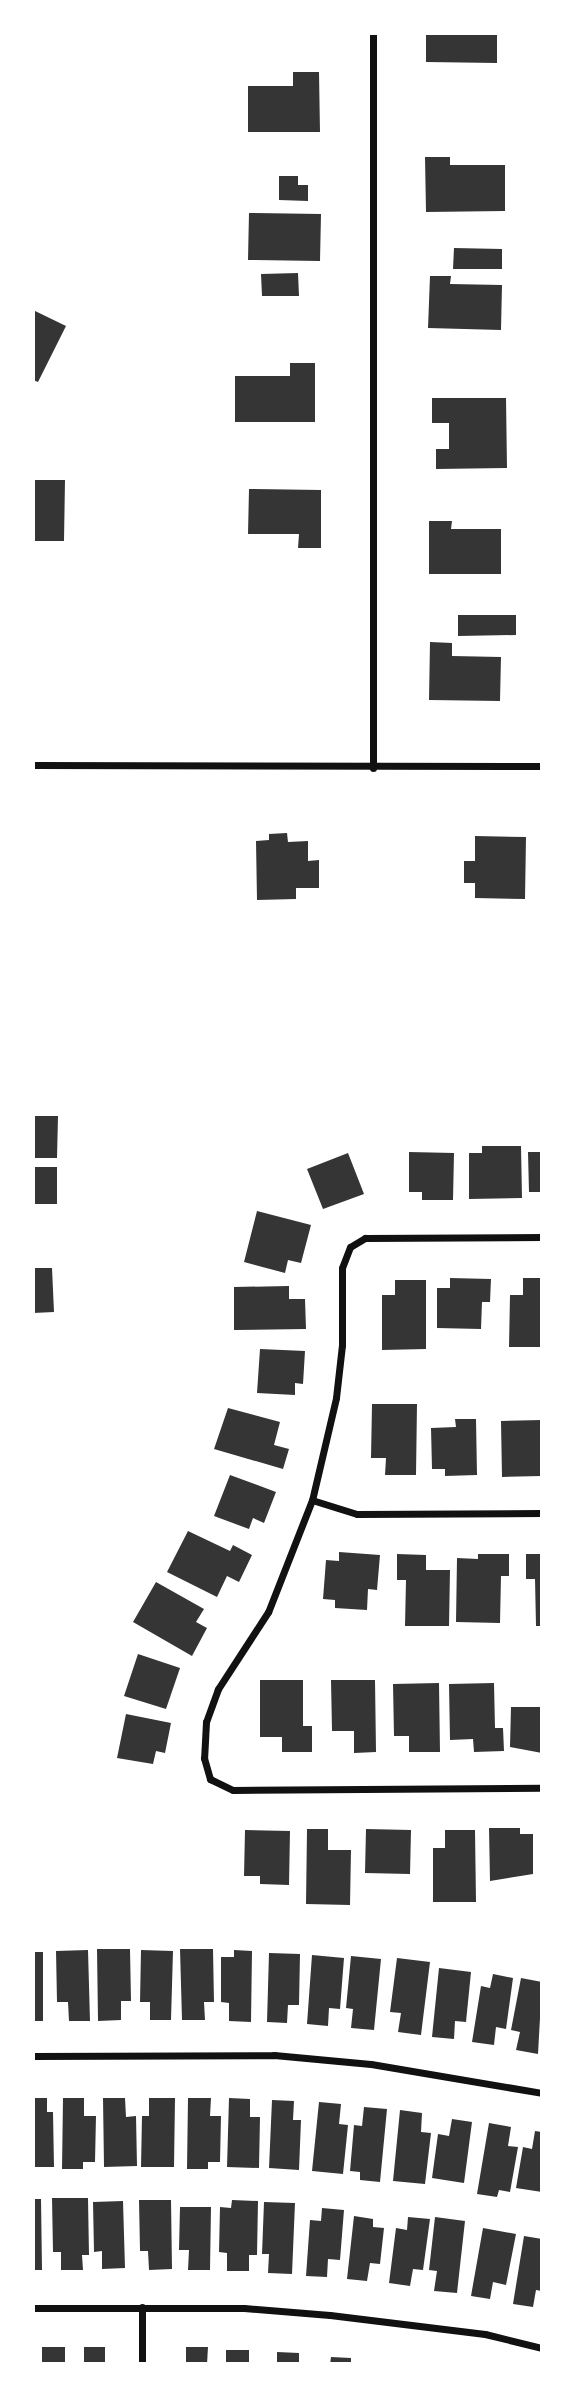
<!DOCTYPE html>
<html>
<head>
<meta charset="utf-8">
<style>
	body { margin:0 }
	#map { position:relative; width:575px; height:2397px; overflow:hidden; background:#fff; font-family:"Golos Text",sans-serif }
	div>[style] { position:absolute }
	.building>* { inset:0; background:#353535 }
	.minor>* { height:7px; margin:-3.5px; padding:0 3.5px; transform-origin:3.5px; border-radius:3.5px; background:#111 }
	span { translate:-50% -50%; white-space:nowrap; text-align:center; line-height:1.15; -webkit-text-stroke:5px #fff; paint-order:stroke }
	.frame { position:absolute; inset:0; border:35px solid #fff; pointer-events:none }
</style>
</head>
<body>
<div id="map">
	<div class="building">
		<div style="clip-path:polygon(426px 33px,497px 33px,497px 63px,426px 62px)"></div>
		<div style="clip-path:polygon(293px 72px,319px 72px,320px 132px,248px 132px,248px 86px,293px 86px)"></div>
		<div style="clip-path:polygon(425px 157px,450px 157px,450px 165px,505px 165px,505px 211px,426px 212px)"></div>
		<div style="clip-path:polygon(279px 176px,298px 176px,298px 185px,308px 185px,308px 201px,279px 200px)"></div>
		<div style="clip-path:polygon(249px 213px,321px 214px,320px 261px,248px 260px)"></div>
		<div style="clip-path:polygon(454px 248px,502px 249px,502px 269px,453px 269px)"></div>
		<div style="clip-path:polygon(298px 273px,299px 296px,262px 296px,261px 274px)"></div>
		<div style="clip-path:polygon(430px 276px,451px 276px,450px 284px,502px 285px,501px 330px,428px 328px)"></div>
		<div style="clip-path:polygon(33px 310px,66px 326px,38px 382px,33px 380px)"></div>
		<div style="clip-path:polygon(290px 363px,315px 363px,315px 422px,235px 422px,235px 376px,290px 376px)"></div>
		<div style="clip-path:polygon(432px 398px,506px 398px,507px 468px,436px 469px,436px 449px,449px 449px,449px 423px,432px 423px)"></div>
		<div style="clip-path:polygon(33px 480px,65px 480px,64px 541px,33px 541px)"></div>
		<div style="clip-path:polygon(249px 489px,321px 490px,321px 548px,298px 548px,299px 534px,248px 534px)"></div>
		<div style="clip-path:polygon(429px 521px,452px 521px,451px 529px,501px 529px,501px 574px,429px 574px)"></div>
		<div style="clip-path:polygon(458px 615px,516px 615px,516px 635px,458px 636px)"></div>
		<div style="clip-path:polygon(430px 642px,452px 643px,452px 656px,501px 657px,500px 701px,429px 700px)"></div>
		<div style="clip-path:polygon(287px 833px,288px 842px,308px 841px,308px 861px,319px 860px,319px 888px,296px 888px,296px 899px,257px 900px,256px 841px,269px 840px,269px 834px)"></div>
		<div style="clip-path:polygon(475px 836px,526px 837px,525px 899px,475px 898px,475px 883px,464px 883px,464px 861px,475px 861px)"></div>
		<div style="clip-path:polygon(33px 1116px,58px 1116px,57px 1158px,33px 1158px)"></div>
		<div style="clip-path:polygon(482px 1146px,521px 1146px,522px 1198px,469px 1199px,469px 1153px,482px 1153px)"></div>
		<div style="clip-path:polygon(409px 1152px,454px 1153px,453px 1200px,422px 1200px,422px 1192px,409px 1192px)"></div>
		<div style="clip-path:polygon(528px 1152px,542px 1152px,542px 1192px,529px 1192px)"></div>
		<div style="clip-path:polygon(348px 1153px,364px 1194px,323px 1209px,307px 1169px)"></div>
		<div style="clip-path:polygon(33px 1167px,57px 1167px,57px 1204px,33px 1204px)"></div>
		<div style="clip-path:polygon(257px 1211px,311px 1225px,301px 1263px,288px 1260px,285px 1273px,244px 1262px)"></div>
		<div style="clip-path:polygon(33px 1268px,52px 1268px,54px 1312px,33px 1313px)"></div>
		<div style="clip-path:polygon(450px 1278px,491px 1279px,490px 1302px,482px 1302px,481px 1329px,437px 1328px,437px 1288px,450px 1288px)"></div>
		<div style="clip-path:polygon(523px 1278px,542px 1278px,542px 1347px,509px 1347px,510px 1295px,523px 1295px)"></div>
		<div style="clip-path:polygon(395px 1280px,426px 1280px,426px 1349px,382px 1350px,382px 1295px,395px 1295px)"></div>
		<div style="clip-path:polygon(289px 1286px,289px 1299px,305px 1299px,306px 1329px,234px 1330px,234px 1287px)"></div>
		<div style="clip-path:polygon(260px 1349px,305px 1351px,303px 1384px,295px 1383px,295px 1395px,257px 1393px)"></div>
		<div style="clip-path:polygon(372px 1404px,417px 1404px,416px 1475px,385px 1475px,386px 1458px,371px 1458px)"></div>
		<div style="clip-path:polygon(228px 1408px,280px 1422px,274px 1445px,289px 1449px,283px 1469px,214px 1449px)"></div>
		<div style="clip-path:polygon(455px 1419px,476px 1419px,477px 1475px,445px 1476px,445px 1469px,432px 1469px,431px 1428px,456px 1427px)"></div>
		<div style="clip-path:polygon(542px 1420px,541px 1476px,502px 1477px,501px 1421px)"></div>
		<div style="clip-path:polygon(230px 1475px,276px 1492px,264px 1523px,253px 1518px,249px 1529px,214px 1516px)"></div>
		<div style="clip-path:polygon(188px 1531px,230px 1551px,233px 1545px,252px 1555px,239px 1582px,227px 1576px,217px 1597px,167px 1572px)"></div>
		<div style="clip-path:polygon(339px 1552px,380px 1555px,377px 1590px,368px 1589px,367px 1610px,335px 1608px,335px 1600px,323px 1599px,326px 1560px,339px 1561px)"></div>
		<div style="clip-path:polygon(397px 1554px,426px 1555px,426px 1570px,450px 1570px,449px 1626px,405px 1626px,406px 1580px,397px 1580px)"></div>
		<div style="clip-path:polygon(478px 1554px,509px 1554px,509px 1576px,501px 1576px,500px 1623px,456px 1622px,457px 1558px,478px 1559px)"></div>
		<div style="clip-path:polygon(526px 1554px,542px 1554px,542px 1626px,536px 1626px,535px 1579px,526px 1579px)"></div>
		<div style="clip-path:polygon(156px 1582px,204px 1609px,196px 1622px,207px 1628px,192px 1656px,133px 1622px)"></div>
		<div style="clip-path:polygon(138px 1654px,180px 1668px,166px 1709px,124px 1696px)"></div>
		<div style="clip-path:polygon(260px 1680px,303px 1680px,303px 1726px,312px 1726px,312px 1752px,282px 1752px,282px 1737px,260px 1737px)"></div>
		<div style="clip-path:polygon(331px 1680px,375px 1680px,376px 1752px,354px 1753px,354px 1731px,332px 1731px)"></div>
		<div style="clip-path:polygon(439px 1683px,440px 1752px,409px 1752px,409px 1736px,394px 1736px,393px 1684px)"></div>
		<div style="clip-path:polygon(494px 1683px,495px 1728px,503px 1728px,504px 1751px,474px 1752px,473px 1739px,450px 1740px,449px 1684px)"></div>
		<div style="clip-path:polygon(511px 1707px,542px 1707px,542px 1753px,510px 1747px)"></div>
		<div style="clip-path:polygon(126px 1714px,171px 1723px,165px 1753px,156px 1751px,153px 1764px,117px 1758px)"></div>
		<div style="clip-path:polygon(489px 1828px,520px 1828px,520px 1834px,533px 1834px,533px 1874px,490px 1881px)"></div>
		<div style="clip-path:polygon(307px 1829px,328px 1829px,328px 1850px,351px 1850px,350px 1905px,306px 1904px)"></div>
		<div style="clip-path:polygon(366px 1829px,411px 1830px,410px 1874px,365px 1873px)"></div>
		<div style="clip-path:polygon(245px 1830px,290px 1831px,289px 1885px,260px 1884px,260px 1876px,244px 1876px)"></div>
		<div style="clip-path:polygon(445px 1830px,475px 1830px,476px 1902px,433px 1902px,433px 1848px,445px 1848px)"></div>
		<div style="clip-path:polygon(97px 1949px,130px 1949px,131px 2001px,121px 2001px,121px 2020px,98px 2021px)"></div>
		<div style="clip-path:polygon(180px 1949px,213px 1949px,214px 2002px,204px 2002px,205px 2020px,182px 2020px)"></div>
		<div style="clip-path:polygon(88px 1950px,90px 2021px,69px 2021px,68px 2002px,57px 2002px,56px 1951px)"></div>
		<div style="clip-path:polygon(141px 1950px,173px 1951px,171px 2020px,150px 2020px,150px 2002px,140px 2002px)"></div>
		<div style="clip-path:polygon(234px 1950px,252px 1951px,251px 2022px,229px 2021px,229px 2003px,221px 2002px,221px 1957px,234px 1957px)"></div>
		<div style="clip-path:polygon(33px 1952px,43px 1952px,43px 2021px,33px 2021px)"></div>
		<div style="clip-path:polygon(269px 1953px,300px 1954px,299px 2005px,288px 2005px,287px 2023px,267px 2022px)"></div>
		<div style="clip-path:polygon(312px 1955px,344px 1958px,340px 2009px,329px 2008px,328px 2026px,307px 2024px)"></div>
		<div style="clip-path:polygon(351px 1956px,381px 1959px,374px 2030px,351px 2028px,353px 2009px,346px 2008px)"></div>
		<div style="clip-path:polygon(397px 1958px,430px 1962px,421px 2035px,398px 2032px,401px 2013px,390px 2012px)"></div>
		<div style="clip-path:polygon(439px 1968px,471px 1972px,466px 2022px,455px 2021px,454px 2039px,432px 2037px)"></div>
		<div style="clip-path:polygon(493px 1974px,513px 1978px,506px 2029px,496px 2027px,494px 2045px,472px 2042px,481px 1986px,490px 1988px)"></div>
		<div style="clip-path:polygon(521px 1978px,542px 1982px,538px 2054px,516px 2050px,520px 2032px,511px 2030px)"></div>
		<div style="clip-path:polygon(33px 2098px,47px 2098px,47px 2112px,53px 2112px,54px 2167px,33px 2167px)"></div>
		<div style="clip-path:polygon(63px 2098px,84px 2098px,84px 2116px,96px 2116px,95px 2162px,83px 2162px,83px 2169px,62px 2169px)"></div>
		<div style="clip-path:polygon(103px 2098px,125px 2098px,126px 2117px,136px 2116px,137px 2166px,104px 2167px)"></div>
		<div style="clip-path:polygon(149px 2098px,175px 2098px,174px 2167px,141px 2167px,142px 2116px,149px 2116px)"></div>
		<div style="clip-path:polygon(188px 2098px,211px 2098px,210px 2116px,221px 2116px,220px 2162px,208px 2162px,208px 2169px,187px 2169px)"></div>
		<div style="clip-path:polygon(229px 2098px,250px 2099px,250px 2117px,260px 2117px,259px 2168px,227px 2167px)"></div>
		<div style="clip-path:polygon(272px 2100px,294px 2101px,293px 2120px,301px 2120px,299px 2170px,269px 2168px)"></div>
		<div style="clip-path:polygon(319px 2102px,341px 2104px,339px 2124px,348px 2125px,343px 2174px,312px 2171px)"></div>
		<div style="clip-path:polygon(364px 2107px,387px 2109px,380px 2182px,360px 2180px,360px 2172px,350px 2171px,354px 2125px,362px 2126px)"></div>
		<div style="clip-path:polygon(400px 2110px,422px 2113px,421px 2132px,431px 2133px,425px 2184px,393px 2181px)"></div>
		<div style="clip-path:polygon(452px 2119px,472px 2122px,464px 2183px,432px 2178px,438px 2134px,449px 2136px)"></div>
		<div style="clip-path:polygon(489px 2123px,511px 2127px,508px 2146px,518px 2147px,510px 2192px,499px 2190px,497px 2197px,477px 2194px)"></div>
		<div style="clip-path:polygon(535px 2131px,542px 2132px,542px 2192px,516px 2188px,523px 2147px,532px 2149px)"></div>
		<div style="clip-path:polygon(52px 2198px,88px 2198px,89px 2255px,82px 2255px,83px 2270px,61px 2270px,61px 2252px,53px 2252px)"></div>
		<div style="clip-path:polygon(33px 2199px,41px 2199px,42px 2270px,33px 2270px)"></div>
		<div style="clip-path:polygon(139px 2200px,171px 2200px,172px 2269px,149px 2270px,148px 2251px,140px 2251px)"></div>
		<div style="clip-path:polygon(232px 2200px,258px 2201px,257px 2255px,249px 2255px,249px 2271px,227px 2271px,227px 2253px,219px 2252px,220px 2207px,231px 2208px)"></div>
		<div style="clip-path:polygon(123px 2201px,125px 2268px,102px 2269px,102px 2251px,94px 2252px,93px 2202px)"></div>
		<div style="clip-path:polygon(264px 2202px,295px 2203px,292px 2274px,268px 2273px,269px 2254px,262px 2254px)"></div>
		<div style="clip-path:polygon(180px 2207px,211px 2207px,210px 2270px,188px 2270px,189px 2250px,179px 2250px)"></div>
		<div style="clip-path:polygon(322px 2208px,344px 2210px,340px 2260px,328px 2259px,327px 2277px,306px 2276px,310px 2220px,321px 2221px)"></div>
		<div style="clip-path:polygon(354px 2216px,373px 2219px,373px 2227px,384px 2228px,380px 2264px,370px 2263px,367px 2281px,347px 2279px)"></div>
		<div style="clip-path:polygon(408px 2217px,430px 2219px,423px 2270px,413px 2269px,410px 2286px,389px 2283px,396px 2228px,407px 2230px)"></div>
		<div style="clip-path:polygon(435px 2217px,465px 2221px,457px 2293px,434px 2291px,437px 2271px,429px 2270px)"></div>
		<div style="clip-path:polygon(483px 2228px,516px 2234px,506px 2285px,493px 2282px,490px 2299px,471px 2296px)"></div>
		<div style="clip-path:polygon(524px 2236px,542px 2239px,542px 2291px,536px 2290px,533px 2307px,513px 2304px)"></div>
		<div style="clip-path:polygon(42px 2347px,65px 2347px,65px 2364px,42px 2364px)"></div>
		<div style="clip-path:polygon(84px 2347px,105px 2347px,105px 2364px,84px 2364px)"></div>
		<div style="clip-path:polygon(186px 2347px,208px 2347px,207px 2364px,186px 2364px)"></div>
		<div style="clip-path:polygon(226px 2350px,249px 2350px,249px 2364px,226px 2364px)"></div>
		<div style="clip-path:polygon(277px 2352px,299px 2353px,299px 2364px,277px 2364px)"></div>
		<div style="clip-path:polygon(331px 2357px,351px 2358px,351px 2364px,330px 2364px)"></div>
	</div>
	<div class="minor">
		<div style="left:373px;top:33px;width:735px;rotate:90deg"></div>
		<div style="left:33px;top:765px;width:509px;rotate:0.11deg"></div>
		<div style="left:542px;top:1237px;width:177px;rotate:179.7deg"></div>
		<div style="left:365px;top:1238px;width:17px;rotate:149deg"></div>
		<div style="left:350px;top:1247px;width:22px;rotate:111deg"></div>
		<div style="left:342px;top:1268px;width:77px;rotate:90deg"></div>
		<div style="left:342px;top:1345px;width:53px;rotate:96.5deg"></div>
		<div style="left:336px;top:1398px;width:105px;rotate:103.2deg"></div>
		<div style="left:312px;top:1500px;width:120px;rotate:111.4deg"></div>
		<div style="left:268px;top:1612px;width:92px;rotate:123deg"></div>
		<div style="left:218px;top:1689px;width:35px;rotate:110deg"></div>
		<div style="left:206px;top:1722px;width:36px;rotate:93deg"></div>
		<div style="left:204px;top:1758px;width:22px;rotate:74deg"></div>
		<div style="left:210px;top:1779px;width:25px;rotate:26deg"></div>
		<div style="left:233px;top:1790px;width:309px;rotate:-0.4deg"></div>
		<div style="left:312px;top:1500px;width:47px;rotate:17.3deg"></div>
		<div style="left:357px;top:1514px;width:185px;rotate:-0.3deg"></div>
		<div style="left:33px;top:2056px;width:241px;rotate:-0.2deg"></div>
		<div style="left:274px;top:2055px;width:97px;rotate:5.3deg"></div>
		<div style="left:371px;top:2064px;width:173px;rotate:9.6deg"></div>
		<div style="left:33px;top:2308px;width:211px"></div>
		<div style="left:244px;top:2308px;width:86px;rotate:4.7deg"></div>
		<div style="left:330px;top:2315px;width:156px;rotate:7deg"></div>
		<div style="left:485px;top:2334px;width:59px;rotate:13.8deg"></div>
		<div style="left:142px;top:2364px;width:57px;rotate:-90deg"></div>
	</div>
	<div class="frame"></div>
</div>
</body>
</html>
